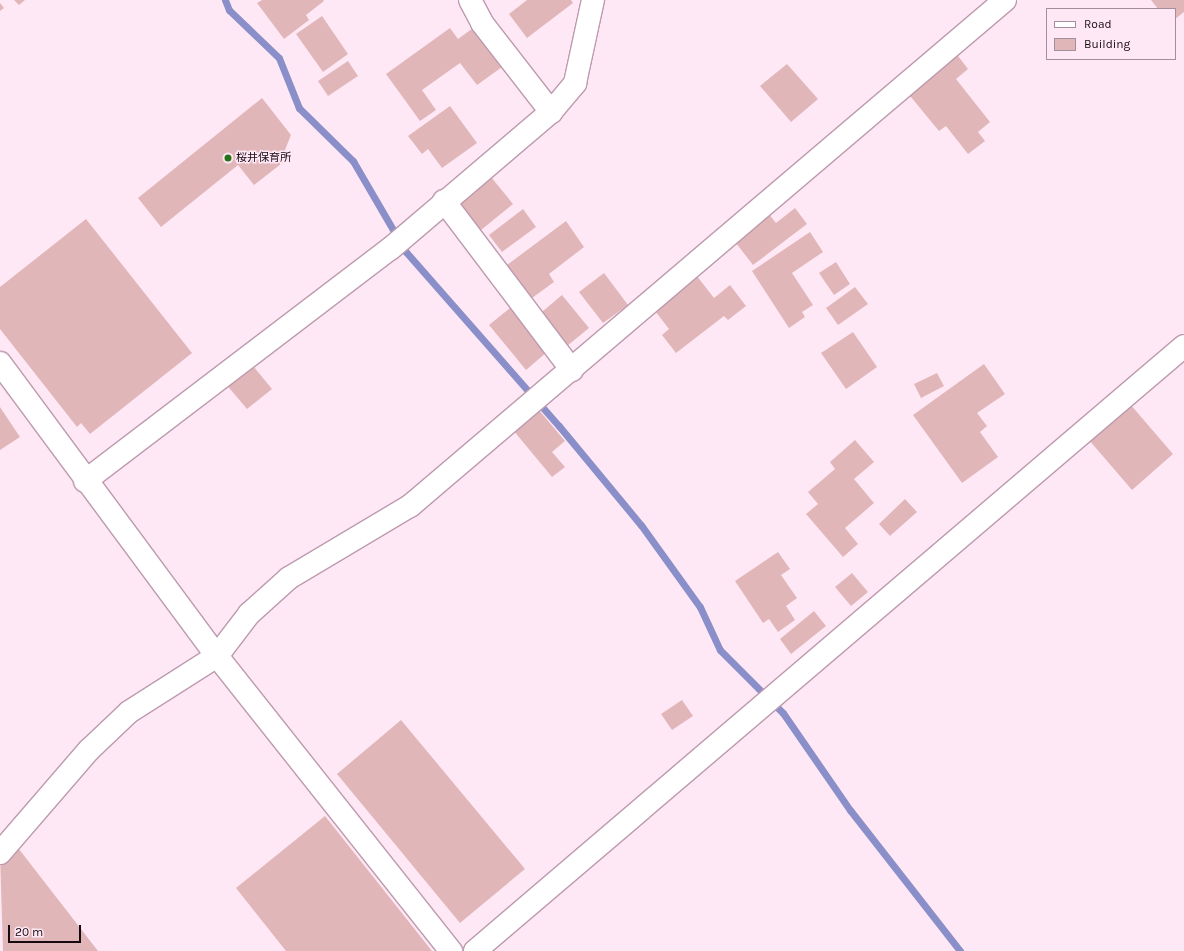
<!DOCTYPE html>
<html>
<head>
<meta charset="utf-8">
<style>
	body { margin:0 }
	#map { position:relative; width:1184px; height:951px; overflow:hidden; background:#ffe8f5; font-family:Karla,"Noto Sans JP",sans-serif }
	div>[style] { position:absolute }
	.stream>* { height:7px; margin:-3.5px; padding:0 3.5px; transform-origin:3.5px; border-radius:3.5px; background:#8a8fc9 }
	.building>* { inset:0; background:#e1b6b9 }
	.roads { filter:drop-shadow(1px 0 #bd9aae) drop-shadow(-1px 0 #bd9aae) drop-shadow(0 1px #bd9aae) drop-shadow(0 -1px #bd9aae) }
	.street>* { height:22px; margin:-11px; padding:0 11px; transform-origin:11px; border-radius:11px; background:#fff }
	.dots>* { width:11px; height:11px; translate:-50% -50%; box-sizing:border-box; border:2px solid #ffe8f5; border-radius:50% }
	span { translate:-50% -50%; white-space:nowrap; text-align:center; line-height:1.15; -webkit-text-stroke:3px #ffe8f5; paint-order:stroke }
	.poi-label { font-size:11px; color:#160a11 }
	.left { translate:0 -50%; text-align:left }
	.legend { position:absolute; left:1046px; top:8px; width:130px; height:52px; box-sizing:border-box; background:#ffe8f5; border:1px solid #a28f9a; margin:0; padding:5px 7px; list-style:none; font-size:12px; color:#160a11 }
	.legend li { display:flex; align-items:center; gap:8px; height:20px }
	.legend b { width:20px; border:1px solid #a28f9a }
	.scale { position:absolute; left:8px; top:925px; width:73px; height:18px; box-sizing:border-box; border:2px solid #160a11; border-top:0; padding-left:5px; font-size:12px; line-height:14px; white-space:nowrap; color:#160a11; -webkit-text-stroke:3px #ffe8f5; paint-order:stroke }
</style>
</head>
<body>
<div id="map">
	<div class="stream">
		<div style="left:225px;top:0;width:11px;rotate:68deg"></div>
		<div style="left:229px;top:10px;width:69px;rotate:43.8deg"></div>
		<div style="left:279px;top:58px;width:54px;rotate:68.2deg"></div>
		<div style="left:299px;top:108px;width:76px;rotate:44.5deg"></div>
		<div style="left:353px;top:161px;width:105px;rotate:59.8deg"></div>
		<div style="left:406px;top:252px;width:232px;rotate:48.7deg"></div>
		<div style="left:559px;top:426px;width:129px;rotate:50.4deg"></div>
		<div style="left:641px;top:525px;width:101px;rotate:54.3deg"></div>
		<div style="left:700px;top:607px;width:47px;rotate:65.1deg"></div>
		<div style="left:720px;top:650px;width:89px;rotate:45deg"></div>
		<div style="left:783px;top:713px;width:118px;rotate:55.4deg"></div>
		<div style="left:850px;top:810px;width:179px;rotate:52deg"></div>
	</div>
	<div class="building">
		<div style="clip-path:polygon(14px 0,25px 0,19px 5px)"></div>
		<div style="clip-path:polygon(262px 0,323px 0,324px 1px,306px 15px,309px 20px,284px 39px,257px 3px)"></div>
		<div style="clip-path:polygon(527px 0,571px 0,573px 3px,527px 38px,509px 14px)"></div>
		<div style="clip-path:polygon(1151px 0,1184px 0,1184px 12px,1175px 19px,1175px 9px,1158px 9px)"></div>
		<div style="clip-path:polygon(0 3px,4px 8px,0 11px)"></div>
		<div style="clip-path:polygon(322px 16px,348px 54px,323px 72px,296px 34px)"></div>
		<div style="clip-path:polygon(480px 23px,509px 62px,477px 85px,460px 63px,422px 90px,436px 110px,420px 121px,386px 74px,450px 28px,458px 39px)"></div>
		<div style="clip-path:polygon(955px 52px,968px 69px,956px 79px,990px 122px,978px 132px,985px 141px,968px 154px,946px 126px,939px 131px,906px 91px)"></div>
		<div style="clip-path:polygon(348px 61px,358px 76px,328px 96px,318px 81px)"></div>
		<div style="clip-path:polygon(787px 64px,818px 99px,791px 122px,760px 86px)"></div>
		<div style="clip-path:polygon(262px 98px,291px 135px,285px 150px,290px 157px,254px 185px,238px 165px,161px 227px,138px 198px)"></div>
		<div style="clip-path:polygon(450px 106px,477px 143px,442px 168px,428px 149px,422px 154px,408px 136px)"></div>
		<div style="clip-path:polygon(487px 172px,513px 204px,481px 230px,455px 198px)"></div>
		<div style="clip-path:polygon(764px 208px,776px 223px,795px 208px,807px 224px,753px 265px,729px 234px)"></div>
		<div style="clip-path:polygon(523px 209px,536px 227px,502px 252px,489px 235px)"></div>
		<div style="clip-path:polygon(86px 219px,192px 353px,90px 434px,81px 423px,77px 427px,0 329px,0 287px)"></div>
		<div style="clip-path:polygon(566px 221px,584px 247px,549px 274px,554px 282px,532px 298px,507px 265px)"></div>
		<div style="clip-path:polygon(810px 232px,823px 252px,792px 273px,813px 305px,802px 312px,805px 317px,789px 328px,752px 271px)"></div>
		<div style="clip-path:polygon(836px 262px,850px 284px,834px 295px,819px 273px)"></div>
		<div style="clip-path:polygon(693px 271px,714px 298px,730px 285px,746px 306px,728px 320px,724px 316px,676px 353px,662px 335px,669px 329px,655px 311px)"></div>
		<div style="clip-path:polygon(604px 273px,628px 305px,603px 323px,579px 292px)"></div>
		<div style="clip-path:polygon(855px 287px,868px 304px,838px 325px,826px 308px)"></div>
		<div style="clip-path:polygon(562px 295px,589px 328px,567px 346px,536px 317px)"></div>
		<div style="clip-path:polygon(510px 308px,547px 352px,526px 370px,489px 325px)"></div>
		<div style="clip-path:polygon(853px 332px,877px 367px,846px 389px,821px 353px)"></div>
		<div style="clip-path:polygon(250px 362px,272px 389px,247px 409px,225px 383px)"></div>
		<div style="clip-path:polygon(984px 364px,1005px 394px,977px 413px,987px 426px,980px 432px,998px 457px,962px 483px,913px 415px)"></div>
		<div style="clip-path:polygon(937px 373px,944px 386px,921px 398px,914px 384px)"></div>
		<div style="clip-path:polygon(1130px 404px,1173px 454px,1132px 490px,1089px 440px)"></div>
		<div style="clip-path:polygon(0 407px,20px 437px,0 450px)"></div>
		<div style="clip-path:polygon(538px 409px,565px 441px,552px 452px,565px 467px,552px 477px,513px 430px)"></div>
		<div style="clip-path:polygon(855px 440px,874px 462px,854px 479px,874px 503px,845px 528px,858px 544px,843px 557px,806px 514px,818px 504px,808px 492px,835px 469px,830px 462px)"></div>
		<div style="clip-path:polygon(905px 499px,917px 512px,890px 536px,879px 524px)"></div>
		<div style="clip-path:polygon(778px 552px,790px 569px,781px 575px,797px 598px,786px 606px,795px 620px,778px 632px,769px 619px,763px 623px,735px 581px)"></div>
		<div style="clip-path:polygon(852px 573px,868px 592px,851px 606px,835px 587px)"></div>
		<div style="clip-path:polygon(814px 611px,826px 626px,791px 654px,780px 639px)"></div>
		<div style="clip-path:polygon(682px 700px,693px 716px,672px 730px,661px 714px)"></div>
		<div style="clip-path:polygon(401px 720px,525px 869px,460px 923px,337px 774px)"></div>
		<div style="clip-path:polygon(325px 816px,432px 951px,286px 951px,236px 888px)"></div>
		<div style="clip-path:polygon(15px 844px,98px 951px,3px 951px,0 855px)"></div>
	</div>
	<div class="roads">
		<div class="street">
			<div style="left:470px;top:0;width:26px;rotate:62deg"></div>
			<div style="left:482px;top:23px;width:113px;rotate:52.2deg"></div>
			<div style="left:444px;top:201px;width:212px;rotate:52.9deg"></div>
			<div style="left:0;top:363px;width:365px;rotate:53.5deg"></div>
			<div style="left:217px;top:656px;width:377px;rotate:51.6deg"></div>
			<div style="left:85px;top:481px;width:383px;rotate:-37.3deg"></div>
			<div style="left:390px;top:249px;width:211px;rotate:-40.4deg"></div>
			<div style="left:551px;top:112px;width:38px;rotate:-50deg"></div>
			<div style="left:575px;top:83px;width:85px;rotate:-77.8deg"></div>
			<div style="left:0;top:853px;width:136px;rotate:-49.2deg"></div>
			<div style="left:89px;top:750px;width:55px;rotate:-43.5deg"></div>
			<div style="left:129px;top:712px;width:104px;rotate:-32.5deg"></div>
			<div style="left:217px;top:656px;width:53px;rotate:-52.7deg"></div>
			<div style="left:249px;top:614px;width:54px;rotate:-42deg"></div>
			<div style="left:289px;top:578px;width:141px;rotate:-30.8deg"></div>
			<div style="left:410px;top:506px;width:781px;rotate:-40.38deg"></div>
			<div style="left:475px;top:951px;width:932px;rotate:-40.47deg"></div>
		</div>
	</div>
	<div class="dots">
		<div style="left:228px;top:158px;background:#277216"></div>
	</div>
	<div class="poi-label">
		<span class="left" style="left:236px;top:158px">桜井保育所</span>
	</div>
	<ul class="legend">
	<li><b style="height:5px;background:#fff"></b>Road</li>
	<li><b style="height:11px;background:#e1b6b9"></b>Building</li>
	</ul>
	<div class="scale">20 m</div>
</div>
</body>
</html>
